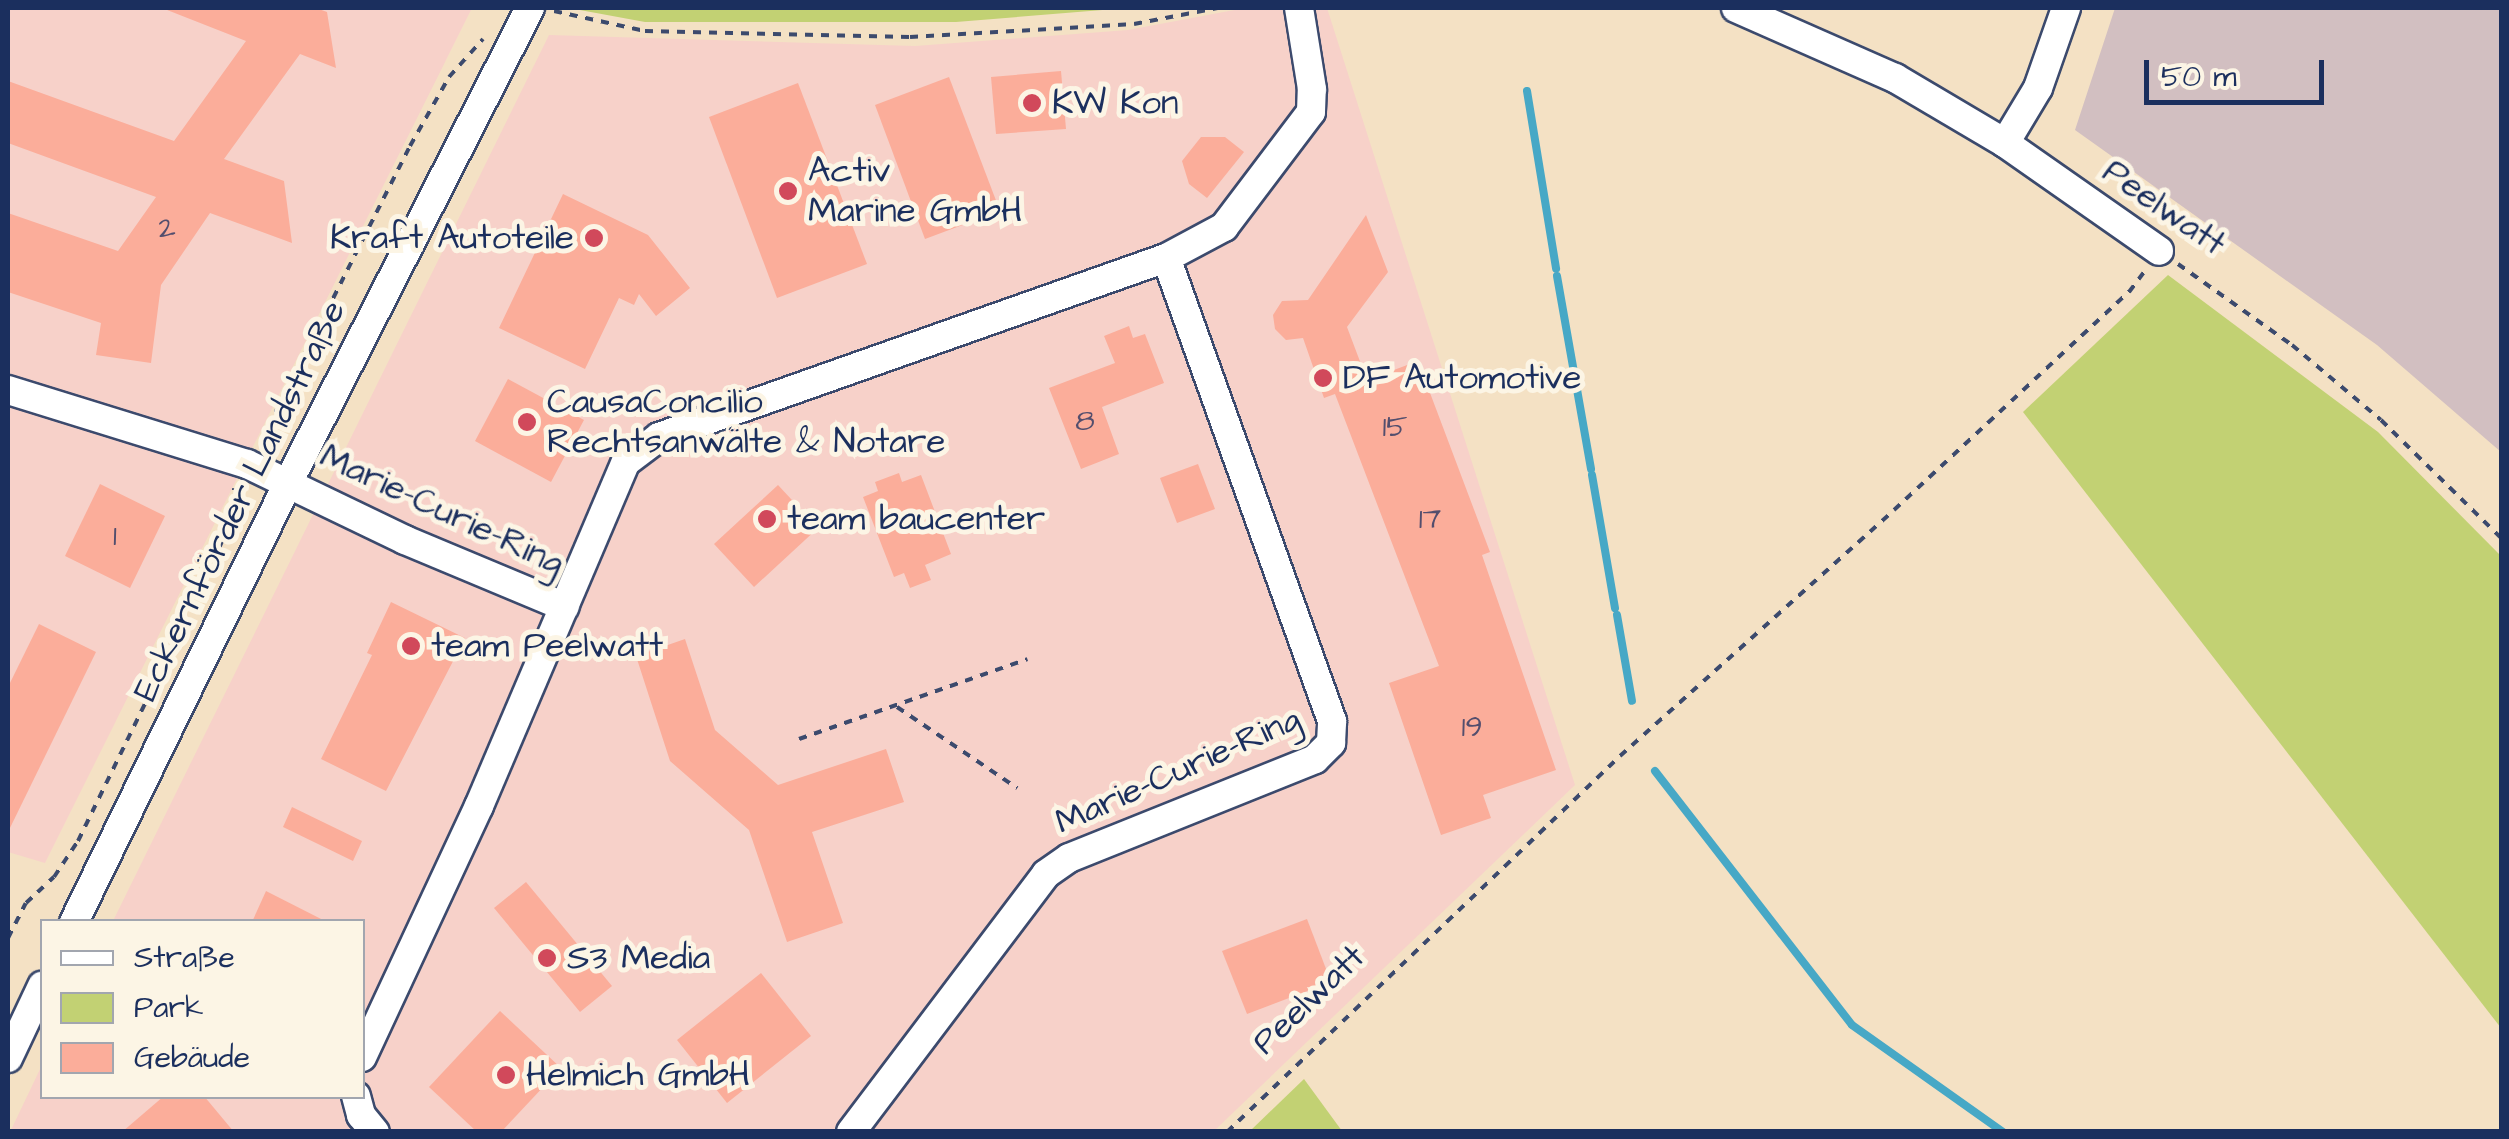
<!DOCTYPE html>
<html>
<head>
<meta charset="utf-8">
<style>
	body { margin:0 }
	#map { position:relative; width:2509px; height:1139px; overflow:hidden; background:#f4e1c4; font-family:"Architects Daughter",sans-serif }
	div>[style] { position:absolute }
	.built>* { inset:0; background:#f7d1c9 }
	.industrial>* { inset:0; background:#d2bfc1 }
	.green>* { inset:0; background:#c2d173 }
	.stream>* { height:8px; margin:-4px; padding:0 4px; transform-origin:4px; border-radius:4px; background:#47a8c6 }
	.building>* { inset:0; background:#fbad9a }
	.path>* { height:4px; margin-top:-2px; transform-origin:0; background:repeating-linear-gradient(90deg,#3c4a6d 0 8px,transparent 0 16px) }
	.roads { filter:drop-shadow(2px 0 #3c4a6d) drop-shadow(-2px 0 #3c4a6d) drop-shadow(0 2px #3c4a6d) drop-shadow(0 -2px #3c4a6d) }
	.minor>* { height:28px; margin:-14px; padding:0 14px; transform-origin:14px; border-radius:14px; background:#fff }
	.dots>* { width:28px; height:28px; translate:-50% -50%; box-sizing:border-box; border:5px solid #fcf5e5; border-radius:50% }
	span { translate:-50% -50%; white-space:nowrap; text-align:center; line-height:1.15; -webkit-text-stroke:10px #fcf5e5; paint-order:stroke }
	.number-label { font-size:30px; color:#534e6d }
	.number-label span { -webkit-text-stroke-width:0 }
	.poi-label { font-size:35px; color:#1b2f5e }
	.left { translate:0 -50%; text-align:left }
	.right { translate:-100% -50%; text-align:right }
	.street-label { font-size:35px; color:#1b2f5e }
	.frame { position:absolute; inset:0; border:10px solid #1b2f5e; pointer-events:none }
	.legend { position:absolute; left:40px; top:919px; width:325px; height:180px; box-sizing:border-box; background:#fcf5e5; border:2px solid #a2a6af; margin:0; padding:12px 18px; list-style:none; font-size:30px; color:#1b2f5e }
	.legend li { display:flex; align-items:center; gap:20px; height:50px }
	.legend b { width:50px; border:2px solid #a2a6af }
	.scale { position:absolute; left:2144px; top:60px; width:180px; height:45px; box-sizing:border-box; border:5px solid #1b2f5e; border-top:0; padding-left:12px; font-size:30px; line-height:35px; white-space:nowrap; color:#1b2f5e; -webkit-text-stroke:8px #fcf5e5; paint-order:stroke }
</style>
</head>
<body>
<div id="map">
	<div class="built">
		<div style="clip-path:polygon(8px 8px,472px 8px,45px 863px,8px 852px)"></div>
		<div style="clip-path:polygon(1245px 8px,1327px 8px,1575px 785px,1214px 1131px,10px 1132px,42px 1065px,42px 1096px,362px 1096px,362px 922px,113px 921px,549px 35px,915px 46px,1128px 30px)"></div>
	</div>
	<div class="industrial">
		<div style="clip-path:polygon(2115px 8px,2501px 8px,2501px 452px,2377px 345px,2075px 130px)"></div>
	</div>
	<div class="green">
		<div style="clip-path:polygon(569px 8px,1127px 8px,956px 22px,645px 22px)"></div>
		<div style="clip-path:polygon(2168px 275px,2378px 432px,2501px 556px,2501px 1028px,2023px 412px)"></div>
		<div style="clip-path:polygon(1304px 1079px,1342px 1131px,1250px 1131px)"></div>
	</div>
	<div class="stream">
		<div style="left:1527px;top:91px;width:180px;rotate:80.7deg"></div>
		<div style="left:1557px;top:276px;width:196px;rotate:80deg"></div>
		<div style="left:1592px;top:475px;width:135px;rotate:80.2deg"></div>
		<div style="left:1617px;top:615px;width:87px;rotate:80.1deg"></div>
		<div style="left:1655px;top:771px;width:321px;rotate:52.2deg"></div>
		<div style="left:1852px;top:1025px;width:185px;rotate:35.3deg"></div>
	</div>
	<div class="building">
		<div style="clip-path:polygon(162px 8px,316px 8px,327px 12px,336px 68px,300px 54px,224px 159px,284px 181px,292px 243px,210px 213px,161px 285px,151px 363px,96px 355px,101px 323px,8px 292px,8px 213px,118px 251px,156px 197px,8px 143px,8px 81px,174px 141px,246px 41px)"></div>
		<div style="clip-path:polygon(1061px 71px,1066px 129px,996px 134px,991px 77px)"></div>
		<div style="clip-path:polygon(949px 77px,1000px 211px,925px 239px,875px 105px)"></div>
		<div style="clip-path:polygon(798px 83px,867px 264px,777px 298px,709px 117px)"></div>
		<div style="clip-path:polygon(1201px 137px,1225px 137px,1244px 152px,1207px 198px,1189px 184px,1182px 161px)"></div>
		<div style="clip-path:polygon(563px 194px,648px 235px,690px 288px,656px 316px,639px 294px,634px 305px,619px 298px,585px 369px,499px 328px)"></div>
		<div style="clip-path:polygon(1366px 215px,1388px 272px,1347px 327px,1367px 380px,1418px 361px,1490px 552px,1482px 555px,1556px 770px,1483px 795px,1491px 818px,1441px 835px,1389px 683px,1439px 666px,1335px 394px,1324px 398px,1303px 338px,1286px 340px,1275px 329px,1273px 315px,1282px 301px,1308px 300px)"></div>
		<div style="clip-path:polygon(1129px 326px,1133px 338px,1145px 334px,1164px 383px,1102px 407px,1119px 454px,1081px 469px,1049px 388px,1115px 363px,1104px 336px)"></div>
		<div style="clip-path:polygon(508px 379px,584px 420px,551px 482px,475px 441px)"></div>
		<div style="clip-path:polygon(1198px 464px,1215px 509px,1177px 523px,1160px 478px)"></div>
		<div style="clip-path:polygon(899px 473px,902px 482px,921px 475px,951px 554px,925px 565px,931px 580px,910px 588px,904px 573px,894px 577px,863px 497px,878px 491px,875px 482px)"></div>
		<div style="clip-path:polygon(100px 484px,165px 516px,130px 588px,65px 556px)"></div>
		<div style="clip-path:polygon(778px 485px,818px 528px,754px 587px,714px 544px)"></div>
		<div style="clip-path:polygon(391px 602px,465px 638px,386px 791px,321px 759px,372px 655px,367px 653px)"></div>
		<div style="clip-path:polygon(39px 624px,96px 652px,8px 832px,8px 687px)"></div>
		<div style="clip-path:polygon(685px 639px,715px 730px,778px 785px,886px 749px,904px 802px,812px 832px,843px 923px,787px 942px,749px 830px,670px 761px,636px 656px)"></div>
		<div style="clip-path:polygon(292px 807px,362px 841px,353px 861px,283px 827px)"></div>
		<div style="clip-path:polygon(526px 882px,612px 986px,580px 1012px,494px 908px)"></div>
		<div style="clip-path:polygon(266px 891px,327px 922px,252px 922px)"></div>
		<div style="clip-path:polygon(1307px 919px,1331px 982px,1247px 1014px,1222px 951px)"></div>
		<div style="clip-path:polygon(761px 973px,811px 1036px,727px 1103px,677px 1040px)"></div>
		<div style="clip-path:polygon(500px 1011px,561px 1068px,501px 1132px,477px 1132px,429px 1087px)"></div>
		<div style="clip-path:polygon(164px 1096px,204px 1096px,234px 1132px,122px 1132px)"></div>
	</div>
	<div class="path">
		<div style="left:554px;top:11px;width:93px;rotate:12.4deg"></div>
		<div style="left:645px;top:31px;width:265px;rotate:1.3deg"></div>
		<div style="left:910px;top:37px;width:224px;rotate:-3.3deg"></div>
		<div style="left:1134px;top:24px;width:85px;rotate:-10.9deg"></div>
		<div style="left:2178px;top:264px;width:140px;rotate:35.4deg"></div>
		<div style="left:2292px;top:345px;width:116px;rotate:40.1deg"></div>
		<div style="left:2381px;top:420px;width:170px;rotate:44.5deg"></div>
		<div style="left:261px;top:441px;width:330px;rotate:-63.2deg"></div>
		<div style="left:410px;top:146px;width:79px;rotate:-60.5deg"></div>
		<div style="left:449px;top:77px;width:51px;rotate:-48.2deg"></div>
		<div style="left:897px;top:707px;width:145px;rotate:34deg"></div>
		<div style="left:799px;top:739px;width:242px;rotate:-19.3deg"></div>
		<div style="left:8px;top:938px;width:39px;rotate:-63deg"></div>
		<div style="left:26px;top:903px;width:38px;rotate:-43deg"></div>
		<div style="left:54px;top:877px;width:43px;rotate:-56.3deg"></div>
		<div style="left:78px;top:841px;width:294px;rotate:-64deg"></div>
		<div style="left:207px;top:577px;width:60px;rotate:-67.3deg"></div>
		<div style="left:230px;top:522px;width:34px;rotate:-83deg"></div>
		<div style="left:1227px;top:1132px;width:544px;rotate:-43.73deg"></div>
		<div style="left:1620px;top:756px;width:368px;rotate:-41.9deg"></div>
		<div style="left:1894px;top:510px;width:321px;rotate:-42.9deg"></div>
		<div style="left:2129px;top:292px;width:25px;rotate:-53deg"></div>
	</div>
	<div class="roads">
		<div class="minor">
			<div style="left:1736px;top:8px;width:174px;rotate:23.8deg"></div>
			<div style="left:1895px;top:78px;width:128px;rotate:30.6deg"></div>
			<div style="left:2005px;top:143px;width:188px;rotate:35deg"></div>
			<div style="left:2005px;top:143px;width:64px;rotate:-59deg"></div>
			<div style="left:2038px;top:88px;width:85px;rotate:-70.7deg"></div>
			<div style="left:8px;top:390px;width:250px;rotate:17.2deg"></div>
			<div style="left:247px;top:464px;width:175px;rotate:25.7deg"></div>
			<div style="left:405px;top:540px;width:173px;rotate:22.7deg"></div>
			<div style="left:74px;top:922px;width:491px;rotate:-64deg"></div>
			<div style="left:289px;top:481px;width:531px;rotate:-63deg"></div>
			<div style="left:362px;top:1057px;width:277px;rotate:-65deg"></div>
			<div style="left:479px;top:806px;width:374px;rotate:-66.9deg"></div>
			<div style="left:626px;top:462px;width:41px;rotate:-37.1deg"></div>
			<div style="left:659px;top:437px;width:538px;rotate:-19.45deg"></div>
			<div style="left:1166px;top:258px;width:66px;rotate:-28.1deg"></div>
			<div style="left:1224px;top:227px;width:144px;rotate:-52.9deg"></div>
			<div style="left:1311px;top:112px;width:23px;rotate:-88deg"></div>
			<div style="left:1312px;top:89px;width:82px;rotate:-99.1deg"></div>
			<div style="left:8px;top:1058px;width:80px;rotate:-64.7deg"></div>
			<div style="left:356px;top:1096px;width:20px;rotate:75deg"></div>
			<div style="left:361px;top:1115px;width:22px;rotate:51deg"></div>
			<div style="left:851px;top:1132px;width:323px;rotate:-52.9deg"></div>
			<div style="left:1046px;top:874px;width:28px;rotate:-35deg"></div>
			<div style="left:1069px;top:858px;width:265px;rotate:-21.9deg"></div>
			<div style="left:1315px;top:759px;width:23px;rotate:-45deg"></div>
			<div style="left:1331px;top:743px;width:22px;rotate:-87deg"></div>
			<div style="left:1332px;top:721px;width:492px;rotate:-109.7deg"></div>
		</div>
	</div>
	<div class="dots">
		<div style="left:1032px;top:103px;background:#d1495b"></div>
		<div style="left:788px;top:191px;background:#d1495b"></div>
		<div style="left:594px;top:238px;background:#d1495b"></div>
		<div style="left:1323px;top:378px;background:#d1495b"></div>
		<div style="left:527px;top:422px;background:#d1495b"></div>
		<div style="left:767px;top:519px;background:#d1495b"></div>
		<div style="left:411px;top:646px;background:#d1495b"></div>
		<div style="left:547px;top:958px;background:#d1495b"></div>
		<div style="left:506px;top:1075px;background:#d1495b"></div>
	</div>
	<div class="number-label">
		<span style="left:167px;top:228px">2</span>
		<span style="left:1085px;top:421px">8</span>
		<span style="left:1395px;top:427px">15</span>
		<span style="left:1430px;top:519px">17</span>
		<span style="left:115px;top:536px">1</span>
		<span style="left:1472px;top:727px">19</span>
	</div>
	<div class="poi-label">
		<span class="left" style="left:1052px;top:103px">KW Kon</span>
		<span class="left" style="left:808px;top:191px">Activ<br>Marine GmbH</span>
		<span class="right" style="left:574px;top:238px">Kraft Autoteile</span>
		<span class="left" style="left:1343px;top:378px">DF Automotive</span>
		<span class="left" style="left:547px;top:422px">CausaConcilio<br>Rechtsanwälte &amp; Notare</span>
		<span class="left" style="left:787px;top:519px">team baucenter</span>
		<span class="left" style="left:431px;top:646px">team Peelwatt</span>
		<span class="left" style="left:567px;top:958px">S3 Media</span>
		<span class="left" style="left:526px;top:1075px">Helmich GmbH</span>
	</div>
	<div class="street-label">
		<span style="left:2164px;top:208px;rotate:35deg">Peelwatt</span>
		<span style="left:240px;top:501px;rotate:-64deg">Eckernförder Landstraße</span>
		<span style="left:442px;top:510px;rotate:25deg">Marie-Curie-Ring</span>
		<span style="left:1178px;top:771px;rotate:-24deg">Marie-Curie-Ring</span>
		<span style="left:1309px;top:1000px;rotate:-44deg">Peelwatt</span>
	</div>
	<div class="frame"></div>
	<ul class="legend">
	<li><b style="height:12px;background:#fff"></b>Straße</li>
	<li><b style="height:28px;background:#c2d173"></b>Park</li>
	<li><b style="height:28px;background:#fbad9a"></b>Gebäude</li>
	</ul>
	<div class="scale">50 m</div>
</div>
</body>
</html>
